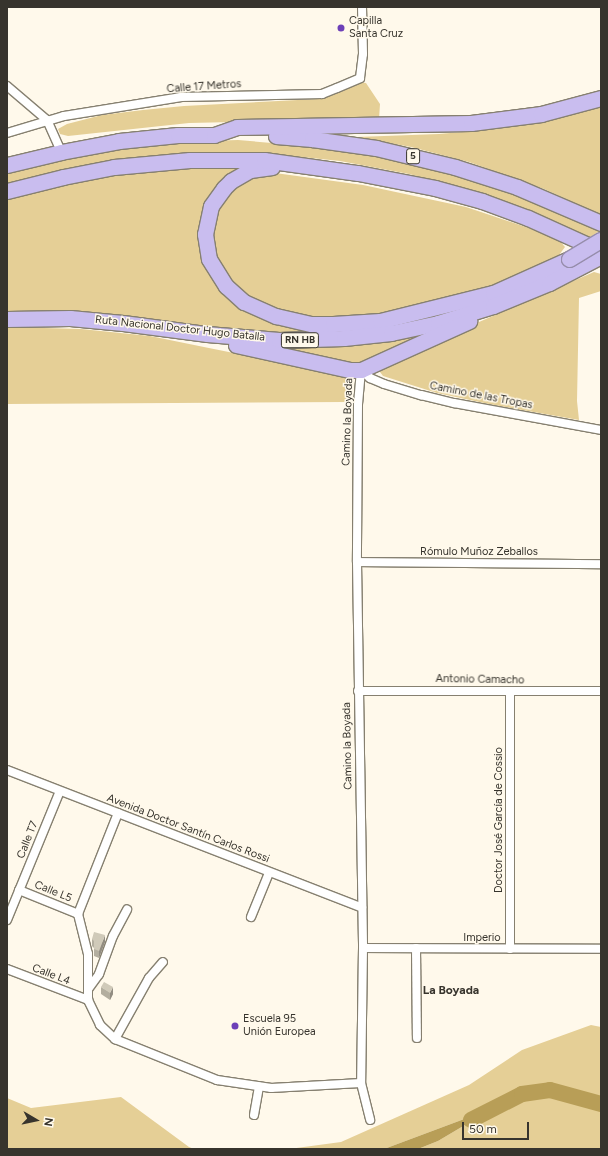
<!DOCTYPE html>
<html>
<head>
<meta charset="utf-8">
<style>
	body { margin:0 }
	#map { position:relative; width:608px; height:1156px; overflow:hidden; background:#fff9eb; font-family:Figtree,sans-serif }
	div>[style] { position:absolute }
	.green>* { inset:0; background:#e5cf96 }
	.water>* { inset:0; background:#b89e57 }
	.river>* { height:16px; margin:-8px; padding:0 8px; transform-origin:8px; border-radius:8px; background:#b89e57 }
	.roads { filter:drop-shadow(1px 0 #868070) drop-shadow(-1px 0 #868070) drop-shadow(0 1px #868070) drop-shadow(0 -1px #868070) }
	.street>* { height:8px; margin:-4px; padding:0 4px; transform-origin:4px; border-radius:4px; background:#fff }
	.highway>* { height:15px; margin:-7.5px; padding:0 7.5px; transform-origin:7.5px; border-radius:7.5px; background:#c9bdef }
	.bridges { filter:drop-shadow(1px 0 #968dab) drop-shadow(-1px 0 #968dab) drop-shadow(0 1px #968dab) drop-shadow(0 -1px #968dab) }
	.highway-bridge>* { height:15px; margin:-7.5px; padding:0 7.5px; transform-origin:7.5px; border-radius:7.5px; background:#c9bdef }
	.wall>* { inset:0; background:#b3ae9f }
	.shaded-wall>* { inset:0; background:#928d82 }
	.building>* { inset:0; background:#d0cab9 }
	.dots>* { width:11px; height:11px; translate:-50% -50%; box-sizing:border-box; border:2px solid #fff9eb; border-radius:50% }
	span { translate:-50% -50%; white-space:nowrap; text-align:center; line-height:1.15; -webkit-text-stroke:3px #fff9eb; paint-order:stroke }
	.shield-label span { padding:1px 3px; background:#fff9eb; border:1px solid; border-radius:3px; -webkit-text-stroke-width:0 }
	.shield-label { font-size:10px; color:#37342d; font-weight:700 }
	.poi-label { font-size:11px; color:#37342d }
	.left { translate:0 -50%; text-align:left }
	.street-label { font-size:11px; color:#37342d }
	.neighbourhood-label { font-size:12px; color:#37342d; font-weight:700 }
	.frame { position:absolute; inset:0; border:8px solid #37342d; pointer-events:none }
	.north { position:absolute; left:16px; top:1100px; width:40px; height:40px; -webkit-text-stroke:3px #fff9eb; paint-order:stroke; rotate:99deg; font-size:11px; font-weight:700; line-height:16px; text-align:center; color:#37342d }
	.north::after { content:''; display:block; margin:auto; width:14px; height:18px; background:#37342d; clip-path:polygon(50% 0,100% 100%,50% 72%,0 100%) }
	.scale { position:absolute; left:462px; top:1122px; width:67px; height:18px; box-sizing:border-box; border:2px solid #37342d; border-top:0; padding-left:5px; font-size:12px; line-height:14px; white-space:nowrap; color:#37342d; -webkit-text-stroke:3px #fff9eb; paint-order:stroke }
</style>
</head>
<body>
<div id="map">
	<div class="green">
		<div style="clip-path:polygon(360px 82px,366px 83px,380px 104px,379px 119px,189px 123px,68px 136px,60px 134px,58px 129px,67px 124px,102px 115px,143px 110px,184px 106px,317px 99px)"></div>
		<div style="clip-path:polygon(601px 105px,601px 215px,544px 189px,469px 162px,411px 147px,357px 137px,439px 134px,497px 129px,563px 117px)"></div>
		<div style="clip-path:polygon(238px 140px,341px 149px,412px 161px,515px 193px,601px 230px,589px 238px,536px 213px,451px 185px,409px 174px,340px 161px,264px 153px,176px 154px,140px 157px,91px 165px,7px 184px,7px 171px,34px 164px,119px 147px,176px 142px)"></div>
		<div style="clip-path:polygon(194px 168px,239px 168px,205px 204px,199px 226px,203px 260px,212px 279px,220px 289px,240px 307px,262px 318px,283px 325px,462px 308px,458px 311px,382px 328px,291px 333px,243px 331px,113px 314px,56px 311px,7px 311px,7px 199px,70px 184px,117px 175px)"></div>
		<div style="clip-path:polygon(275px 173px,363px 185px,466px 207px,526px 227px,560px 241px,565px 247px,559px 255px,544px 263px,485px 289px,383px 313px,356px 316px,303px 317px,255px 302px,224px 275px,211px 245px,217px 205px,233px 186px,252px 177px)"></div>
		<div style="clip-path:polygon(594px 272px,601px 274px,601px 291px,579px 298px,577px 401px,579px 420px,489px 404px,437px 393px,383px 376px,380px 372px,380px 368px,385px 363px)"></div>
		<div style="clip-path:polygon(7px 327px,81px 329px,150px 336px,199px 346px,343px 375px,348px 379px,351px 384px,351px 398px,344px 402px,7px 404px)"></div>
		<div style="clip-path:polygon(435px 329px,357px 365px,272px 346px)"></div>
		<div style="clip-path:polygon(591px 1025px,601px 1027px,601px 1149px,418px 1149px,438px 1141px,465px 1125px,493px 1116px,491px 1109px,384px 1149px,289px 1149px,341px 1142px,469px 1085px,522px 1050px)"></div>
		<div style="clip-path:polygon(121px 1097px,189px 1147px,194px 1149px,7px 1149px,7px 1098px,31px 1108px)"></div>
	</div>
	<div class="water">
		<div style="clip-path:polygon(491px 1109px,493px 1116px,465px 1125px,438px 1141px,418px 1149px,384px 1149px)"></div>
	</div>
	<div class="river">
		<div style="left:471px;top:1120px;width:57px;rotate:-27deg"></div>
		<div style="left:522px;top:1094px;width:28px;rotate:-8deg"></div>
		<div style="left:550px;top:1090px;width:53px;rotate:15.4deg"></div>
	</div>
	<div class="roads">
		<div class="street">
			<div style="left:7px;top:86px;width:52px;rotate:40.4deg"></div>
			<div style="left:47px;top:120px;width:35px;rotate:66deg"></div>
			<div style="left:7px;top:133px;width:59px;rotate:-16.6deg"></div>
			<div style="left:64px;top:116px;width:119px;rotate:-9.2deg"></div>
			<div style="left:181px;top:97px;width:141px;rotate:-1.2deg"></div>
			<div style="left:322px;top:94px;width:16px;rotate:-22deg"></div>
			<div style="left:337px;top:88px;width:25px;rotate:-23deg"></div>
			<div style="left:360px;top:78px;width:24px;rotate:-83deg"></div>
			<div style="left:363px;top:54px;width:47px;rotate:-91.2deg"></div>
			<div style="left:361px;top:370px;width:35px;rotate:95deg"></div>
			<div style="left:358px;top:405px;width:157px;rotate:90.4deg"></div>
			<div style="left:357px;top:562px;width:386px;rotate:89.1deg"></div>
			<div style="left:363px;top:948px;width:135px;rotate:90.8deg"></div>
			<div style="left:361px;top:1083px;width:38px;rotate:76deg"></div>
			<div style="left:361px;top:370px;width:12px;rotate:42deg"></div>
			<div style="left:370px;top:378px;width:15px;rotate:23deg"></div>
			<div style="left:384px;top:384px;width:39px;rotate:17deg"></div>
			<div style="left:421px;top:395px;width:34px;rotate:14deg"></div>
			<div style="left:454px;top:403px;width:149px;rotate:10.4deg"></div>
			<div style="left:357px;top:562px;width:244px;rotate:0.5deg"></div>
			<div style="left:358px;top:691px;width:243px"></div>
			<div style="left:510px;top:692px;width:257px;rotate:90deg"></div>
			<div style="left:7px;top:770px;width:381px;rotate:21.2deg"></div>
			<div style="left:118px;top:813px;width:109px;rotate:111.6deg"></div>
			<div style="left:78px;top:914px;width:41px;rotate:76deg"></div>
			<div style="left:88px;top:954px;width:46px;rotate:90deg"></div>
			<div style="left:88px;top:1000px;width:28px;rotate:64deg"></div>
			<div style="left:100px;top:1025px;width:21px;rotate:43deg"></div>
			<div style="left:115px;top:1039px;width:110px;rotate:21.9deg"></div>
			<div style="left:217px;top:1080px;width:55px;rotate:8.4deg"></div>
			<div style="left:271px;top:1088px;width:90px;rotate:-3.2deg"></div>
			<div style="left:19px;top:890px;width:64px;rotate:22.1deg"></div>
			<div style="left:251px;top:917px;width:48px;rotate:-67.8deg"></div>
			<div style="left:7px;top:920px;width:139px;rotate:-67.7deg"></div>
			<div style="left:363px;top:948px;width:238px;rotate:0.2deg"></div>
			<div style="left:416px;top:948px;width:90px;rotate:89.4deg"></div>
			<div style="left:7px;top:969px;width:87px;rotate:20.9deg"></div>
			<div style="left:89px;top:988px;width:17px;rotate:-54deg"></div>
			<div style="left:99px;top:974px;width:40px;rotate:-69.8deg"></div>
			<div style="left:113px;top:936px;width:30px;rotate:-62deg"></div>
			<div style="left:115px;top:1039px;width:70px;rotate:-60.9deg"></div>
			<div style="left:149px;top:978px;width:21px;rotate:-49deg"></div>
			<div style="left:254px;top:1115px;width:29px;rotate:-80deg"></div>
		</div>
		<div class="highway">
			<div style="left:276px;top:136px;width:36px;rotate:5deg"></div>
			<div style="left:312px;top:139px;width:65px;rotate:8deg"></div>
			<div style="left:376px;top:148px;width:81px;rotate:13.5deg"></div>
			<div style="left:455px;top:167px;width:65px;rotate:17.9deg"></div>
			<div style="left:517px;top:187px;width:91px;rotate:23.2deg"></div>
			<div style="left:7px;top:165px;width:56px;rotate:-13.5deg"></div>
			<div style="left:61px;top:152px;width:59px;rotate:-10.7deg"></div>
			<div style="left:119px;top:141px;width:59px;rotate:-5.8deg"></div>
			<div style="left:178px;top:135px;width:36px"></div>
			<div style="left:214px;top:135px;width:24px;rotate:-19deg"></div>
			<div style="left:237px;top:127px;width:234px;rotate:-1deg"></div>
			<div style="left:471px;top:123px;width:71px;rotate:-7.3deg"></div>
			<div style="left:541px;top:114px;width:62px;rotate:-14.9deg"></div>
			<div style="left:272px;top:167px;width:22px;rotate:172deg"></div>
			<div style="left:250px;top:170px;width:22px;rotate:150deg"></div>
			<div style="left:231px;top:181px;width:10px;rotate:135deg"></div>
			<div style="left:224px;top:188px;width:22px;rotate:126deg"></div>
			<div style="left:211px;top:206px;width:29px;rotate:102deg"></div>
			<div style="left:205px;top:234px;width:25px;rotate:81deg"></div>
			<div style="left:209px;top:259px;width:32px;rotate:58deg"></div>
			<div style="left:226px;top:286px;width:24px;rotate:42deg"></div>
			<div style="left:244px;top:302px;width:35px;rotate:24deg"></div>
			<div style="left:276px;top:316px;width:37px;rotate:13deg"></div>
			<div style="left:312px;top:324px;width:21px"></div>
			<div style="left:333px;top:324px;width:47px;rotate:-3.7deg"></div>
			<div style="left:380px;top:321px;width:116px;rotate:-13.9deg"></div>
			<div style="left:493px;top:293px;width:83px;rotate:-24.1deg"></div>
			<div style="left:7px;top:191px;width:58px;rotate:-14deg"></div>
			<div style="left:63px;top:177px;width:52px;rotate:-11.1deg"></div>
			<div style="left:114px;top:167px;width:76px;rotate:-5.3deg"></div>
			<div style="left:190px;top:160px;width:74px"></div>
			<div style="left:264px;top:160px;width:95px;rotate:7.9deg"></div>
			<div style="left:358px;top:173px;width:78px;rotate:11deg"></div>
			<div style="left:435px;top:188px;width:49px;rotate:15.5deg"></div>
			<div style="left:482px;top:201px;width:49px;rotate:20.3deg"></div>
			<div style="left:528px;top:218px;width:80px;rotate:24.3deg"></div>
			<div style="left:7px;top:319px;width:63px;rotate:-0.9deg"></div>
			<div style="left:70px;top:318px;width:53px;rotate:5.4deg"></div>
			<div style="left:123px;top:323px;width:85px;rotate:7.5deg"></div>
			<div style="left:207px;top:334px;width:72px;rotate:4.8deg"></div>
			<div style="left:279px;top:340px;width:65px;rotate:-1.8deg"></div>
			<div style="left:344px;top:338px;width:47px;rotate:-6.1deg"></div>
			<div style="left:391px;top:333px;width:48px;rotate:-12deg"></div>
			<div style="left:438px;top:323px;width:58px;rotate:-17.2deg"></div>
			<div style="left:493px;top:306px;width:61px;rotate:-22.3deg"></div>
			<div style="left:549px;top:283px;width:59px;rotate:-27.4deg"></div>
			<div style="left:236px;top:345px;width:117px;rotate:12.4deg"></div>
			<div style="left:350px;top:370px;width:11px"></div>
			<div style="left:361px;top:370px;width:119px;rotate:-24.4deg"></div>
		</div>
	</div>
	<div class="bridges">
		<div class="highway-bridge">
			<div style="left:569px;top:259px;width:37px;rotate:-31deg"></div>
		</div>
	</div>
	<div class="wall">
		<div style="clip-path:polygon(92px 939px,105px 942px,99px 958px,94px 956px,94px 948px,92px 946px)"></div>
		<div style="clip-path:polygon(101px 987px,113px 994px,110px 1000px,101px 994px)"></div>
	</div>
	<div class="shaded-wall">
		<div style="clip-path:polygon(105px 935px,105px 942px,99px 958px,99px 951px)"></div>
		<div style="clip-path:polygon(113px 987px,113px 994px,110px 1000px,110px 993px)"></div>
	</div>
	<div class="building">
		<div style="clip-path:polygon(94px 932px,105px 935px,99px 951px,94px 949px,94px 941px,92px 939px)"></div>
		<div style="clip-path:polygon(104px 982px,113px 987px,110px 993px,101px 987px)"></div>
	</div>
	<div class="dots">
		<div style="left:341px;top:28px;background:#6d40b8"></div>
		<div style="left:235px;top:1026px;background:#6d40b8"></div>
	</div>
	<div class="shield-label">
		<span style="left:413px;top:156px">5</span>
		<span style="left:300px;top:340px">RN HB</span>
	</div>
	<div class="poi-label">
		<span class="left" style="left:349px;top:28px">Capilla<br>Santa Cruz</span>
		<span class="left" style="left:243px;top:1026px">Escuela 95<br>Unión Europea</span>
	</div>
	<div class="street-label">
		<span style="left:204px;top:87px;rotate:-4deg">Calle 17 Metros</span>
		<span style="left:180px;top:329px;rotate:6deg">Ruta Nacional Doctor Hugo Batalla</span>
		<span style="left:481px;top:396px;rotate:11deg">Camino de las Tropas</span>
		<span style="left:348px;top:422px;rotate:-88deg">Camino la Boyada</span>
		<span style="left:479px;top:552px">Rómulo Muñoz Zeballos</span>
		<span style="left:480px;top:680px;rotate:1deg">Antonio Camacho</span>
		<span style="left:348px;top:746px;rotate:-91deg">Camino la Boyada</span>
		<span style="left:499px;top:820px;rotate:-90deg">Doctor José García de Cossio</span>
		<span style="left:188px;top:829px;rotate:21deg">Avenida Doctor Santín Carlos Rossi</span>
		<span style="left:28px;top:840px;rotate:-68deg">Calle T7</span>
		<span style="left:53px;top:892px;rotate:22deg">Calle L5</span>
		<span style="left:482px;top:938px">Imperio</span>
		<span style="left:51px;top:975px;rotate:21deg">Calle L4</span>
	</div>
	<div class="neighbourhood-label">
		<span style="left:451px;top:991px">La Boyada</span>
	</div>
	<div class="frame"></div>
	<div class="north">N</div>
	<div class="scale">50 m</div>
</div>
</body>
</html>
